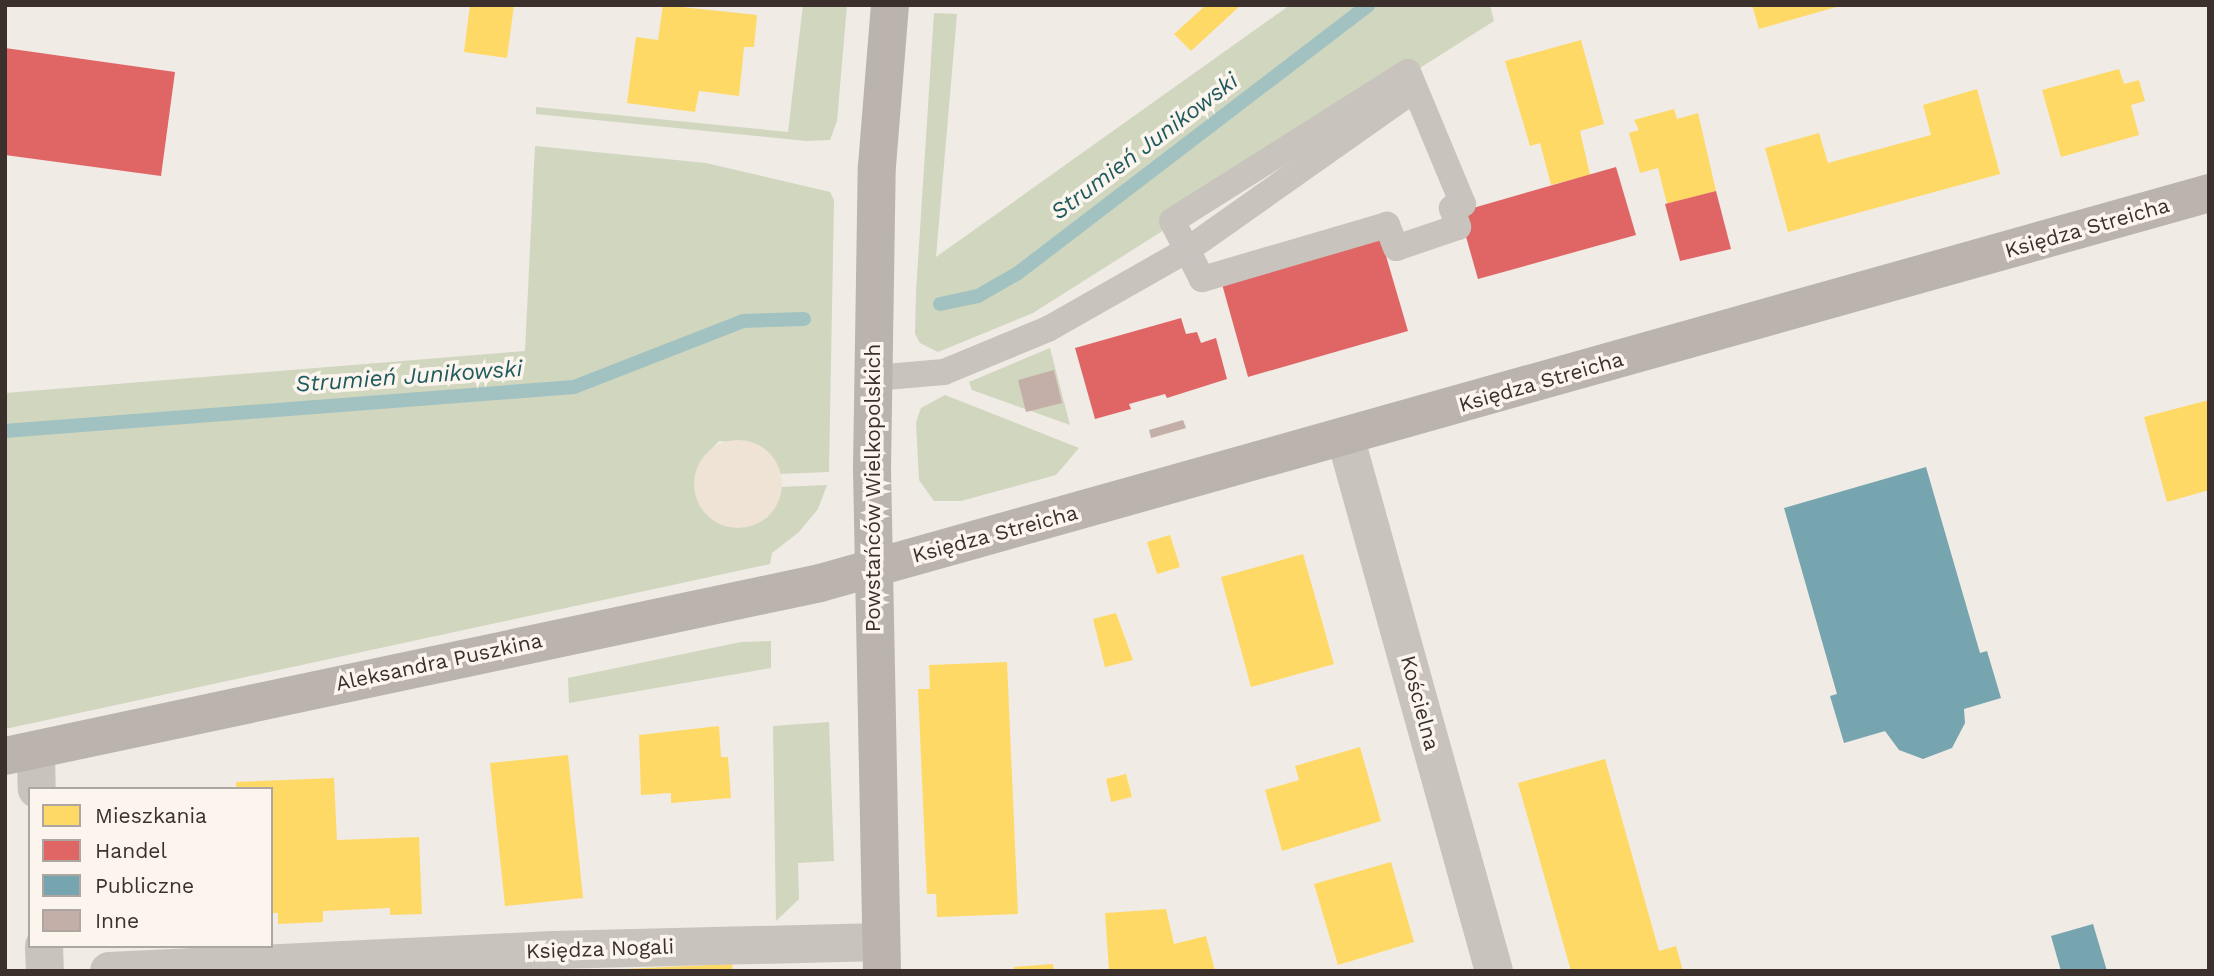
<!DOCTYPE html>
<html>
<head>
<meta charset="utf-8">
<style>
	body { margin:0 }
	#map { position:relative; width:2214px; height:976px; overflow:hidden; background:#f0ebe5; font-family:"Work Sans",sans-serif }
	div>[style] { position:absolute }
	.green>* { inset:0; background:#d1d6bf }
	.plaza>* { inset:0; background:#eee3d5 }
	.round { border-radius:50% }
	.homes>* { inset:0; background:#ffd966 }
	.shops>* { inset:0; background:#e06666 }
	.public>* { inset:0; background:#76a5af }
	.stream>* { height:14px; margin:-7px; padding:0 7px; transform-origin:7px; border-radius:7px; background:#a1c2c1 }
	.building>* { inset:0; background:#c3afa7 }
	.lane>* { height:26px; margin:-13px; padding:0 13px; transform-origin:13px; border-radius:13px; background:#c9c3be }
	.street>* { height:38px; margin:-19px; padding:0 19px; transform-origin:19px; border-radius:19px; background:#c9c3be }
	.secondary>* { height:38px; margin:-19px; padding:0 19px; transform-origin:19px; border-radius:19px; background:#bab3ae }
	span { translate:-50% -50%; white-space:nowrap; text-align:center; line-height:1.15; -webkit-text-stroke:7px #fbf5ee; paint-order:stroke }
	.street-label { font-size:21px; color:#3b302b }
	.water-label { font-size:23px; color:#1f5a5e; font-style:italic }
	.frame { position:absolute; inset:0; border:7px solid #3b302b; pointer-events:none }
	.legend { position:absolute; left:28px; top:787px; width:245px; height:161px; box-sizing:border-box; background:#fbf5ee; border:2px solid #aea6a0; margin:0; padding:9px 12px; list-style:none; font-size:21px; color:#3b302b }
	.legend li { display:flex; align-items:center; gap:14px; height:35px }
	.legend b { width:35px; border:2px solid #aea6a0 }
</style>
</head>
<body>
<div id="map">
	<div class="green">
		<div style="clip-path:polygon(803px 5px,847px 5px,837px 121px,830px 140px,807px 141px,536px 114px,536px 107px,788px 132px)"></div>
		<div style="clip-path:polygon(1290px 5px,1490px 5px,1494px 21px,1033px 313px,938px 352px,920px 343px,915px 334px,916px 292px,934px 13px,957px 14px,936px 257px)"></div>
		<div style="clip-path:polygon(535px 146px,706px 163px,830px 192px,834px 200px,829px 472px,779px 474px,759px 445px,719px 441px,704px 457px,697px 482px,701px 506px,767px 518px,779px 487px,827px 485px,818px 509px,799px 532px,772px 553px,770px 564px,5px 729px,5px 393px,525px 351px)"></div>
		<div style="clip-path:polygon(1050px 348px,1070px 425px,972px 390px,969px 382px)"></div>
		<div style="clip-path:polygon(945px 395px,1079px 448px,1056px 475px,961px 501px,934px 501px,919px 480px,916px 422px,921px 408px)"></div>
		<div style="clip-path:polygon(771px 641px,771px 668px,569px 703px,568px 678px,741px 642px)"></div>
		<div style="clip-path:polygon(829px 722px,834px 861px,798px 863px,799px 899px,776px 921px,773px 726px)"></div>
	</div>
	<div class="plaza">
		<div class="round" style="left:694px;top:440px;width:88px;height:88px"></div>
	</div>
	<div class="homes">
		<div style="clip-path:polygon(470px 5px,514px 5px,507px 58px,464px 52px)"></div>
		<div style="clip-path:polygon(663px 5px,757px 15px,754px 47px,744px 47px,739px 96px,699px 91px,695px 112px,627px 103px,636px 37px,658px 40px)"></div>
		<div style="clip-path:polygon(1206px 5px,1241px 5px,1191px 51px,1174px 34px)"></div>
		<div style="clip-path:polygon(1752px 5px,1840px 5px,1840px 6px,1759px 29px)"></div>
		<div style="clip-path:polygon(1581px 40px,1604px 124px,1580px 131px,1590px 175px,1551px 185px,1540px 143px,1530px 146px,1505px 61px)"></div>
		<div style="clip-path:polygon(2119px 69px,2124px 84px,2139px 80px,2145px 101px,2131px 105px,2139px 135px,2061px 157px,2042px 90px)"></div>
		<div style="clip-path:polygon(1977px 89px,2000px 174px,1788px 232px,1765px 148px,1819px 133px,1828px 163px,1931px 135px,1923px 105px)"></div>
		<div style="clip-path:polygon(1674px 109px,1677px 119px,1698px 113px,1716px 191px,1667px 204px,1658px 168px,1640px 173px,1629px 133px,1639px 130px,1634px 120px)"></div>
		<div style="clip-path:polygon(2209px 400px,2209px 490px,2167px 502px,2144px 417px)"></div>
		<div style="clip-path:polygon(1170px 535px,1180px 567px,1157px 574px,1147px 542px)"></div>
		<div style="clip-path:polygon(1303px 554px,1334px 664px,1251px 687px,1221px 577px)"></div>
		<div style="clip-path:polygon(1116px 613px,1133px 660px,1105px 667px,1093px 619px)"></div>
		<div style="clip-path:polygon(1007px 662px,1018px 914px,937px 917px,936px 894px,927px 894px,918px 689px,930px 689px,929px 665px)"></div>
		<div style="clip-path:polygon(719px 726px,721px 757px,728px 757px,731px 798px,671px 803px,671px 793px,641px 795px,639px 735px)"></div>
		<div style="clip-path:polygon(1360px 747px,1381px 821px,1282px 851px,1265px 790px,1299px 780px,1295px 766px)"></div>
		<div style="clip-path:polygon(568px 755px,583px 898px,505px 906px,490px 763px)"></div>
		<div style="clip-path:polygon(1605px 759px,1659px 951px,1676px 946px,1683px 971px,1571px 971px,1518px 783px)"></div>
		<div style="clip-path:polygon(1126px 774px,1132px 797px,1111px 802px,1106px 779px)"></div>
		<div style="clip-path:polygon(334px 778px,337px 840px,419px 837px,422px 914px,390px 915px,390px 908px,323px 911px,323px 922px,278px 924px,278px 913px,271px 913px,271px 789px,236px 789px,236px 782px)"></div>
		<div style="clip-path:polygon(1391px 862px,1414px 942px,1338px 965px,1314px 884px)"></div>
		<div style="clip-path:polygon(1166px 909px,1174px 944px,1206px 936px,1215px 971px,1109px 971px,1105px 913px)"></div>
		<div style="clip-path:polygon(732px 964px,733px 971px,625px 971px,625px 969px)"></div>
		<div style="clip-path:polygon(1053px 964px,1054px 971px,1014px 971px,1014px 967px)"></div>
	</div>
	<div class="shops">
		<div style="clip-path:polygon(5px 48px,175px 72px,161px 176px,5px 155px)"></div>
		<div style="clip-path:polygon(1616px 167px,1636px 235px,1478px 279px,1459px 212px)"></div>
		<div style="clip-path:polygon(1716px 191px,1731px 249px,1680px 261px,1665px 204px)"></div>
		<div style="clip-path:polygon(1379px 232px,1408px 331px,1248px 377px,1220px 277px)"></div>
		<div style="clip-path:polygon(1181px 318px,1186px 334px,1197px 332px,1201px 343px,1216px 338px,1227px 379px,1167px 398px,1165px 394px,1129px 404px,1131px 409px,1095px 419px,1075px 348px)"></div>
	</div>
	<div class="public">
		<div style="clip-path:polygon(1926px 467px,1980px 653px,1987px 651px,2001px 698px,1964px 709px,1965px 723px,1952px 748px,1923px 759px,1899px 750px,1885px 731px,1844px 743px,1830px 696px,1837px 694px,1784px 508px)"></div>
		<div style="clip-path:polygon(2093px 924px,2107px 971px,2061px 971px,2051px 936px)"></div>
	</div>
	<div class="stream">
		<div style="left:940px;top:304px;width:39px;rotate:-12deg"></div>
		<div style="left:978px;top:296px;width:46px;rotate:-29.9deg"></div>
		<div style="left:1018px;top:273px;width:441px;rotate:-37.4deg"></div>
		<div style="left:5px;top:431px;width:571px;rotate:-4.42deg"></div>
		<div style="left:574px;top:387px;width:181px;rotate:-21.3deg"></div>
		<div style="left:743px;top:321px;width:61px;rotate:-1.9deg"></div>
	</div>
	<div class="building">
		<div style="clip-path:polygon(1054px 370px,1062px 403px,1026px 412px,1018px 380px)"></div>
		<div style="clip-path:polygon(1183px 420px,1186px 428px,1151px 438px,1149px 430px)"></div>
	</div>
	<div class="lane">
		<div style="left:1408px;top:72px;width:143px;rotate:67.4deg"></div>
		<div style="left:1463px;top:204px;width:12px;rotate:160deg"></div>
		<div style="left:1452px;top:208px;width:20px;rotate:72deg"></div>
		<div style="left:1458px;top:227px;width:65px;rotate:161.3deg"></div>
		<div style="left:1396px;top:248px;width:25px;rotate:-111deg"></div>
		<div style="left:1387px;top:225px;width:193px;rotate:163.7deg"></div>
		<div style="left:1202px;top:279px;width:65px;rotate:-117.3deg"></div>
		<div style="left:1172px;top:221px;width:279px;rotate:-32.3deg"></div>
		<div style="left:874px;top:378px;width:70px;rotate:-4.9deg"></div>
		<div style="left:944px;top:372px;width:113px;rotate:-22.5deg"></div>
		<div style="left:1048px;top:329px;width:160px;rotate:-29.6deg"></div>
		<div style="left:1187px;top:250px;width:279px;rotate:-35.2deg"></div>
	</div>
	<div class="street">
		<div style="left:1345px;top:436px;width:555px;rotate:74.44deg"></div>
		<div style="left:36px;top:750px;width:39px;rotate:89deg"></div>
		<div style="left:44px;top:946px;width:25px;rotate:88deg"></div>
		<div style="left:109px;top:971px;width:444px;rotate:-2.7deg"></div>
		<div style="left:553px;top:950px;width:328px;rotate:-1.4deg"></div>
	</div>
	<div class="secondary">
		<div style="left:5px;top:756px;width:833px;rotate:-11.98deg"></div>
		<div style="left:820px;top:583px;width:1443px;rotate:-15.68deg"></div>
		<div style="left:882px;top:971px;width:502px;rotate:-91.14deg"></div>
		<div style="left:872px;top:469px;width:303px;rotate:-89.1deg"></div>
		<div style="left:877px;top:166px;width:162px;rotate:-85.4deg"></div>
	</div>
	<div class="street-label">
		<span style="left:2087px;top:228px;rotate:-16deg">Księdza Streicha</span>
		<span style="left:1541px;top:382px;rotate:-16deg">Księdza Streicha</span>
		<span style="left:873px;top:488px;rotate:-90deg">Powstańców Wielkopolskich</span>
		<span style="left:995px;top:534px;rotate:-15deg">Księdza Streicha</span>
		<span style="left:439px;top:662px;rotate:-12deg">Aleksandra Puszkina</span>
		<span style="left:1420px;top:703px;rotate:75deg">Kościelna</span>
		<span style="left:600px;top:949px;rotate:-2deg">Księdza Nogali</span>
	</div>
	<div class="water-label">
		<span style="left:1145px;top:147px;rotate:-37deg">Strumień Junikowski</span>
		<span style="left:409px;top:377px;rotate:-4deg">Strumień Junikowski</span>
	</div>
	<div class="frame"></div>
	<ul class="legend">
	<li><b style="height:19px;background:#ffd966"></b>Mieszkania</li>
	<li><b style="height:19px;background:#e06666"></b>Handel</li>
	<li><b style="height:19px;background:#76a5af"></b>Publiczne</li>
	<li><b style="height:19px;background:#c3afa7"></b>Inne</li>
	</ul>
</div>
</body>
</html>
